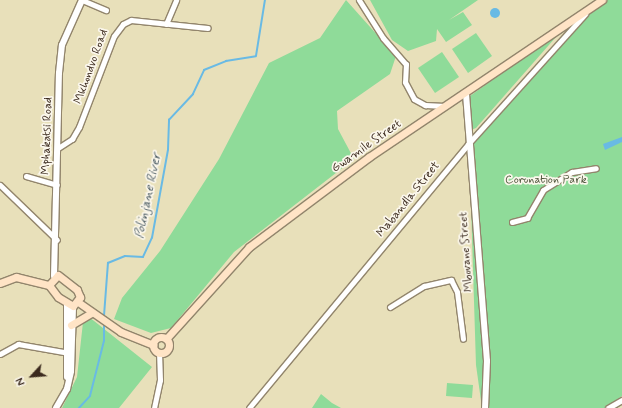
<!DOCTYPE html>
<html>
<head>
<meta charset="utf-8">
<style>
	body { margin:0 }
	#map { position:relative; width:622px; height:408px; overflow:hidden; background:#e8e0ba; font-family:Mynerve,sans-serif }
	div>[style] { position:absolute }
	.green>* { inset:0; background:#8fdb99 }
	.water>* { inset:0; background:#69bae4 }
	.round { border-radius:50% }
	.stream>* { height:1.5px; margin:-0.75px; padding:0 0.75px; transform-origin:0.75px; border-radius:0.75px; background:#69bae4 }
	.roads { filter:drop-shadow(1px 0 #92856c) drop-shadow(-1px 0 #92856c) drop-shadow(0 1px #92856c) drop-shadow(0 -1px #92856c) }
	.minor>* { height:5px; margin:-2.5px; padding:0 2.5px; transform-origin:2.5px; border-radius:2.5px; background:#fff }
	.tertiary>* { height:6px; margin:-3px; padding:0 3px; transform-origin:3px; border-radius:3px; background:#fff }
	.secondary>* { height:7px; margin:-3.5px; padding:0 3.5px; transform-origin:3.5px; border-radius:3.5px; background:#ffe4c6 }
	.secondary>.ring { margin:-3.5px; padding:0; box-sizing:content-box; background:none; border:7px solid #ffe4c6; border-radius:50% }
	span { translate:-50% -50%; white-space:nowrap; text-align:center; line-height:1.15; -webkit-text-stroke:3.5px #fbf7ec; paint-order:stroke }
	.street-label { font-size:12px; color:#3b2a1e }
	.park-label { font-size:12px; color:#50563d }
	.water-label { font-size:13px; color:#4b5c63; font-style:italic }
	.north { position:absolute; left:12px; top:356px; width:40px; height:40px; -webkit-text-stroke:3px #fbf7ec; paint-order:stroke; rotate:244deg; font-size:11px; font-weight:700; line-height:16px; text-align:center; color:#3b2a1e }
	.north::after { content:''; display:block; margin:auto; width:14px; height:18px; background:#3b2a1e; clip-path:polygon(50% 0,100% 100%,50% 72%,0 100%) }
</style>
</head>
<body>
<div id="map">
	<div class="green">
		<div style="clip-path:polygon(346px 0,396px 56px,390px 74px,337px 111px,338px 129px,354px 159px,234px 252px,171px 328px,151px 333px,114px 319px,122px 298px,160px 251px,219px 159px,269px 63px,320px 38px)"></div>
		<div style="clip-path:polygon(370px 0,478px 0,449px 20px,463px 12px,472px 25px,446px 42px,437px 29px,436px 41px,408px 51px,392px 40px)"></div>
		<div style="clip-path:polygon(602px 0,622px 0,622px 396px,605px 408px,482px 408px,476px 365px,469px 142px,590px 8px)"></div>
		<div style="clip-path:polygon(563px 29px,476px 128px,471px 130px,470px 96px)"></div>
		<div style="clip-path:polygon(476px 33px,492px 56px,468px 73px,452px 49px)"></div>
		<div style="clip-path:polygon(442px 52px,459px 77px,435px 93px,418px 68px)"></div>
		<div style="clip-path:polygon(84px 313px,152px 367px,119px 408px,62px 408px,77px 377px)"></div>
		<div style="clip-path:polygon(447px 383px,473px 385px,472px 398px,446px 396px)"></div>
		<div style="clip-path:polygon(321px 394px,332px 403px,341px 408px,312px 408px)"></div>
	</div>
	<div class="water">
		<div class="round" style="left:490px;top:8px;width:10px;height:10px"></div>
		<div style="clip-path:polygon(622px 137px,622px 142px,605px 150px,603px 144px)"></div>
	</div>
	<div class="stream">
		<div style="left:104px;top:316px;width:53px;rotate:-85.7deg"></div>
		<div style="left:108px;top:263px;width:18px;rotate:-22deg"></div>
		<div style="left:125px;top:256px;width:18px;rotate:3deg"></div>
		<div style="left:143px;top:257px;width:21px;rotate:-65deg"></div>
		<div style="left:152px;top:238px;width:89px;rotate:-79.7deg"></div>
		<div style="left:168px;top:150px;width:30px;rotate:-88deg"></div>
		<div style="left:169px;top:120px;width:35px;rotate:-47deg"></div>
		<div style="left:193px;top:94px;width:26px;rotate:-65deg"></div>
		<div style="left:204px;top:70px;width:24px;rotate:-22deg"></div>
		<div style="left:226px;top:61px;width:30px;rotate:-9deg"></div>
		<div style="left:256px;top:56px;width:57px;rotate:-80.9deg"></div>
		<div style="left:79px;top:408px;width:16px;rotate:-47deg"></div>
		<div style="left:90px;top:396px;width:57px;rotate:-75.7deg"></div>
		<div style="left:104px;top:341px;width:17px;rotate:-90deg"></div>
	</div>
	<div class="roads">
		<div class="minor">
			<div style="left:82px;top:0;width:26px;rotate:23deg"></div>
			<div style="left:359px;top:0;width:45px;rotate:57.7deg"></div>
			<div style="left:383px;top:38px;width:35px;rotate:49deg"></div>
			<div style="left:406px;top:64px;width:18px;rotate:93deg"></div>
			<div style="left:405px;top:82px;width:19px;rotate:62deg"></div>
			<div style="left:414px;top:99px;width:13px;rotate:29deg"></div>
			<div style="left:425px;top:105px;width:20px;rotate:3deg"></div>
			<div style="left:166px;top:24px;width:26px;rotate:-67deg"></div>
			<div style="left:58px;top:148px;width:17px;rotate:-33deg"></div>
			<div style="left:72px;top:139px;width:14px;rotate:-60deg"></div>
			<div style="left:79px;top:127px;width:97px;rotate:-69deg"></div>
			<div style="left:114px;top:36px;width:15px;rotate:-53deg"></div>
			<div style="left:123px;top:24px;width:9px;rotate:-27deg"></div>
			<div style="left:131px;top:20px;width:77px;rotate:5.9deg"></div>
			<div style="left:26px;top:176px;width:32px;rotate:16deg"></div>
			<div style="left:0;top:185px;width:79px;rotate:44deg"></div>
			<div style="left:512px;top:222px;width:16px;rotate:-15deg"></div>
			<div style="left:527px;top:218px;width:32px;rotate:-60deg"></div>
			<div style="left:543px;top:190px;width:34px;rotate:-32deg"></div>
			<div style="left:572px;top:172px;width:24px;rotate:-9deg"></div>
			<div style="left:390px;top:307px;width:40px;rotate:-32deg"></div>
			<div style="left:424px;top:286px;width:28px;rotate:-13deg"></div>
			<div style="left:451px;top:280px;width:13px;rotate:63deg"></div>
			<div style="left:457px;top:292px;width:47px;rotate:82.7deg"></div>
			<div style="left:0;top:354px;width:21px;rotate:-29deg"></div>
			<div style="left:18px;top:344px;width:52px;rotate:10deg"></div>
			<div style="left:154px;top:408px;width:29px;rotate:-78deg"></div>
			<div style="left:160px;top:380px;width:27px;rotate:-92deg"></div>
			<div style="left:249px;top:408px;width:343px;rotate:-50.3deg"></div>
			<div style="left:468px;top:144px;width:175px;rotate:-48deg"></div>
			<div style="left:608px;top:408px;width:16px;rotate:-30deg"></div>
		</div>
		<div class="tertiary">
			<div style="left:466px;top:94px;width:268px;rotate:85.5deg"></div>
			<div style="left:487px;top:361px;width:47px;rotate:92.4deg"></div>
			<div style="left:54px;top:276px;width:203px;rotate:-88.6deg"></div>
			<div style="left:59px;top:73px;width:28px;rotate:-84deg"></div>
			<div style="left:62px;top:45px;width:49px;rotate:-66deg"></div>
			<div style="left:67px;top:304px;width:73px;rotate:90deg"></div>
			<div style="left:56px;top:408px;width:22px;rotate:-60deg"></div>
			<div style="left:67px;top:389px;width:18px;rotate:-77deg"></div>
			<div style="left:71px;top:371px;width:65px;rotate:-88.2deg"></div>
		</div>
		<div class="secondary">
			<div style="left:58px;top:275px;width:24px;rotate:38deg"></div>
			<div style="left:77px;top:290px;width:8px;rotate:67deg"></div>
			<div style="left:80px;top:297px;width:11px;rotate:128deg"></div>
			<div style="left:73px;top:306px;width:17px;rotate:-149deg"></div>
			<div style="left:58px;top:297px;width:15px;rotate:-127deg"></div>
			<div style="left:49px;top:285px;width:13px;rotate:-48deg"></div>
			<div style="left:0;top:283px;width:17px;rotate:-21deg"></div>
			<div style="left:16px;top:277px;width:34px;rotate:14deg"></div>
			<div style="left:78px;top:302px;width:52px;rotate:34.9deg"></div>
			<div style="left:121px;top:332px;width:35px;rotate:22deg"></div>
			<div style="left:71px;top:325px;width:23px;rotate:-31deg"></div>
			<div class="ring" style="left:153px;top:337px;width:9px;height:9px"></div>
			<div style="left:166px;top:339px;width:124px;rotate:-47.9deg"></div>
			<div style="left:249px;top:247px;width:150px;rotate:-36.9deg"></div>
			<div style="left:369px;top:157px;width:281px;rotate:-34deg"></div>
		</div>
	</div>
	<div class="street-label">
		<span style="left:92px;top:67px;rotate:-70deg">Mkhondvo Road</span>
		<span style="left:48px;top:136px;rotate:-88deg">Mphakatsi Road</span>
		<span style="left:367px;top:147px;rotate:-35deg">Gwamile Street</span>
		<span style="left:409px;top:200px;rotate:-51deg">Mabandla Street</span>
		<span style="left:467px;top:252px;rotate:-94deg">Mbovane Street</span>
	</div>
	<div class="park-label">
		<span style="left:546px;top:181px">Coronation Park</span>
	</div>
	<div class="water-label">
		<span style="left:149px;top:196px;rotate:-78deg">Polinjane River</span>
	</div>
	<div class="north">N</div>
</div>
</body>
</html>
